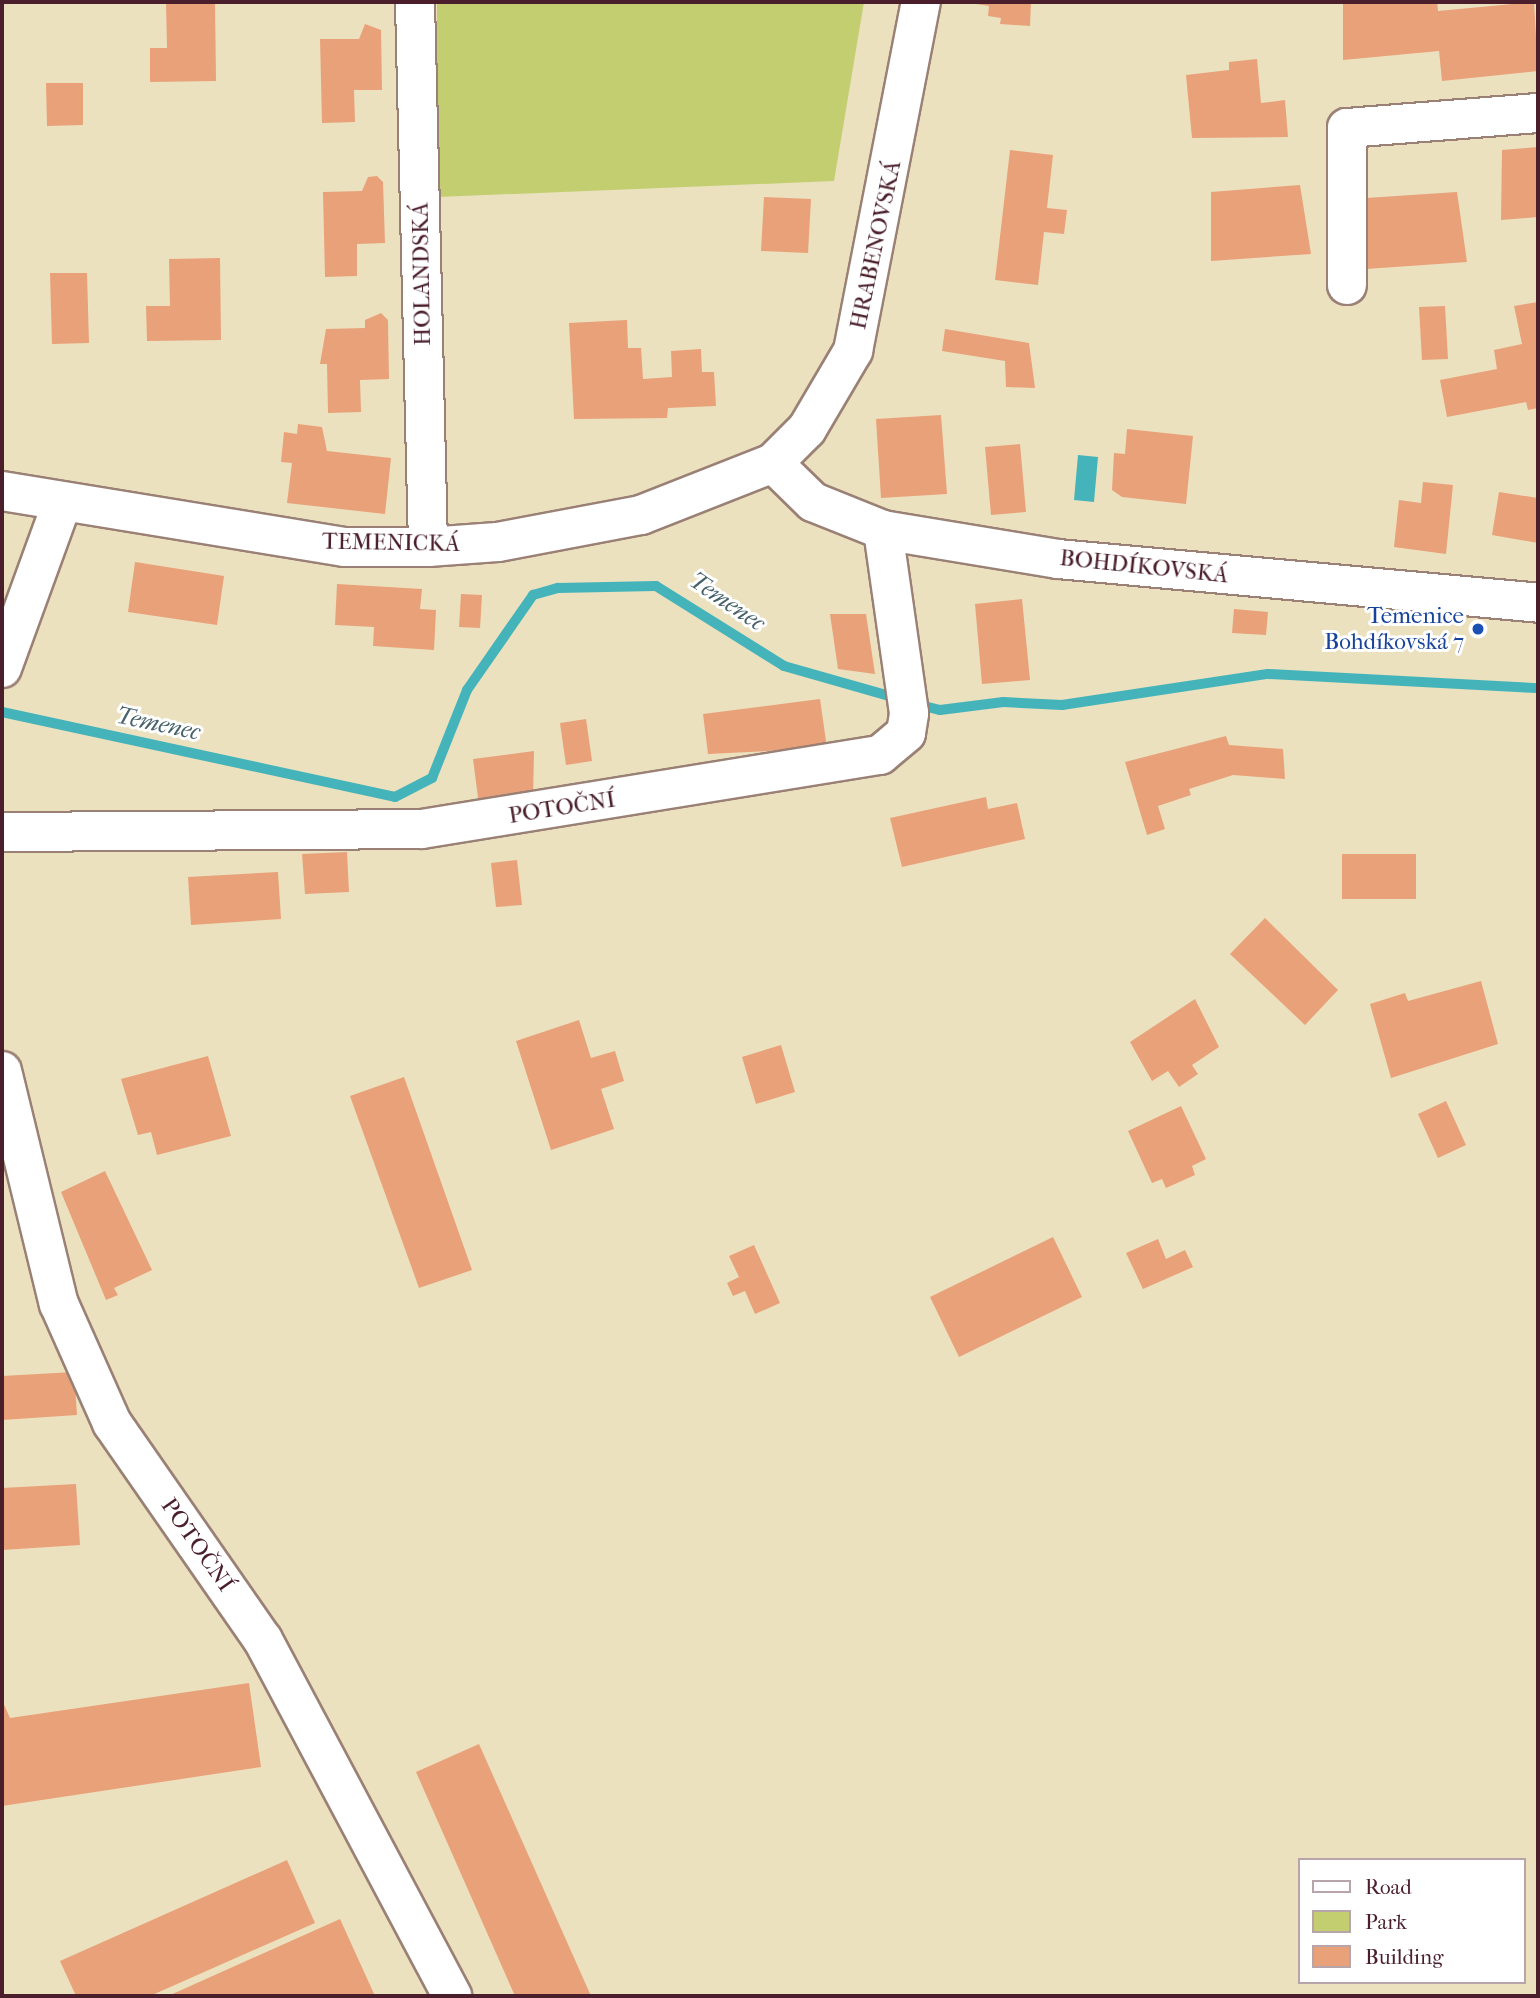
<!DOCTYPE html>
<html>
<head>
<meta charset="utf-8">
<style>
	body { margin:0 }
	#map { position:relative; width:1540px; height:1998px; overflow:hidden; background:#ebe1bf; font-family:"IM FELL French Canon",serif }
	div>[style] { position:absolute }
	.green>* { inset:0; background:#c2ce70 }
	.water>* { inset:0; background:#44b4ba }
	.stream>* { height:10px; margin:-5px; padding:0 5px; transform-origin:5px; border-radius:5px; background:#44b4ba }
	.building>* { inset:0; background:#e9a179 }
	.roads { filter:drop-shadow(2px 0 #9a8075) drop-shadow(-2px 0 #9a8075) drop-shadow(0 2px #9a8075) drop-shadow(0 -2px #9a8075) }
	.minor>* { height:38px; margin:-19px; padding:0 19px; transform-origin:19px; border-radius:19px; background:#fff }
	.dots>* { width:19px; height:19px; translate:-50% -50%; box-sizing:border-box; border:4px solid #fff; border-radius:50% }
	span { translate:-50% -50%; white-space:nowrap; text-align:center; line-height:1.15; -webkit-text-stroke:6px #fff; paint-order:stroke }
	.street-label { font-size:23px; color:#4a1f2b }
	.transit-label { font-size:23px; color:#164399 }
	.right { translate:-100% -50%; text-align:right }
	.water-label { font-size:24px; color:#47626b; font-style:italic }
	.frame { position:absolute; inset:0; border:4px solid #4a1f2b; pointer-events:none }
	.legend { position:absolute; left:1298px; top:1858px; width:228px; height:126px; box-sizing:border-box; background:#fff; border:2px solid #b7a5aa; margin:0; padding:9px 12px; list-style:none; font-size:21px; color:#4a1f2b }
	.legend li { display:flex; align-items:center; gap:14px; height:35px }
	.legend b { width:35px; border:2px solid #b7a5aa }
</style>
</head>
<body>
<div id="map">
	<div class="green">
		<div style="clip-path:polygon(437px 2px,864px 2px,834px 181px,437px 197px)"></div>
	</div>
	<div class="water">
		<div style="clip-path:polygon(1078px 455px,1098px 457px,1094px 502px,1074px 500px)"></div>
	</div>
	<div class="stream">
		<div style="left:916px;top:704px;width:25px;rotate:14deg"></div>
		<div style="left:940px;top:710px;width:64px;rotate:-7.2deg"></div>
		<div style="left:1003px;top:702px;width:59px;rotate:2.9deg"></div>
		<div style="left:1062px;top:705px;width:208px;rotate:-8.6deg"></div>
		<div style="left:1268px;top:674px;width:270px;rotate:3deg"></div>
		<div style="left:2px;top:712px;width:402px;rotate:12.2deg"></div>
		<div style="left:395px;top:797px;width:42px;rotate:-27.2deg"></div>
		<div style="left:432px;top:778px;width:95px;rotate:-68.3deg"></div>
		<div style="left:467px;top:690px;width:116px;rotate:-55.2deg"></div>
		<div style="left:533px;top:595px;width:26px;rotate:-16deg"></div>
		<div style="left:558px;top:588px;width:98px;rotate:-1.2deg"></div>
		<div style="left:656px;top:586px;width:151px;rotate:32deg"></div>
		<div style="left:784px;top:666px;width:121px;rotate:15.9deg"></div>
	</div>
	<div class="building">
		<div style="clip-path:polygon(166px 2px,215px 2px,216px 81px,150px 82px,150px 48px,167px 48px)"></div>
		<div style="clip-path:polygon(964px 2px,1031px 2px,1030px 26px,1000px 24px,1001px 18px,988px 16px,989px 6px)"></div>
		<div style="clip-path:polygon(1343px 2px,1437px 2px,1438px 11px,1534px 2px,1538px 71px,1442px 81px,1439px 51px,1343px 60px)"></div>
		<div style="clip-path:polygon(365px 24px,381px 30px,382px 90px,354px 90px,355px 122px,322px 123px,320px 39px,359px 39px)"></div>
		<div style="clip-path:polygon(1257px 59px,1261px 103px,1285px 100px,1288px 137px,1192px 138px,1186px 75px,1229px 70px,1229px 62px)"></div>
		<div style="clip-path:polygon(46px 83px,83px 83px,83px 125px,47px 126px)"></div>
		<div style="clip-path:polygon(1538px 147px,1538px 217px,1501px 220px,1502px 150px)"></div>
		<div style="clip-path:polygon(1010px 150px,1053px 155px,1047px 208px,1067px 210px,1064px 234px,1044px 232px,1038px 285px,995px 280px)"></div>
		<div style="clip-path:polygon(377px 176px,383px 182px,385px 243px,357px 244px,357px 276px,325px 277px,323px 192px,362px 191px,368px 177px)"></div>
		<div style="clip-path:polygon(1300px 185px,1311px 254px,1211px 261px,1211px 192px)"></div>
		<div style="clip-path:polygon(1457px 192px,1467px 262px,1366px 269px,1366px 198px)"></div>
		<div style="clip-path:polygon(764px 197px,811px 199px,808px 253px,761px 251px)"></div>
		<div style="clip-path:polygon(220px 258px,221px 340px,147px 341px,146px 306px,170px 306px,169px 259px)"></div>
		<div style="clip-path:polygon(50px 273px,87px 273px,89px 343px,52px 344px)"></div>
		<div style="clip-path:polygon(1538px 302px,1538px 408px,1528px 410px,1526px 402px,1447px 417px,1440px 380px,1497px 369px,1494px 350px,1522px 344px,1514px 306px)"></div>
		<div style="clip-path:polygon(1445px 306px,1448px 359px,1422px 360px,1419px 307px)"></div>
		<div style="clip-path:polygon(381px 313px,388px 320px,389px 379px,360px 380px,361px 412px,328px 413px,327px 364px,320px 364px,326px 329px,365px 328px,365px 320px)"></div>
		<div style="clip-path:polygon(627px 320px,628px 348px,641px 348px,643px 379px,672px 377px,671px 351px,701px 349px,702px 372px,714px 372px,716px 406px,668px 408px,667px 418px,574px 419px,569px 323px)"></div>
		<div style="clip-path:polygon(945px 329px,1029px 343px,1035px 388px,1006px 387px,1005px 361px,942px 351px)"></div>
		<div style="clip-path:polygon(941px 415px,947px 494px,881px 498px,876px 419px)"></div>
		<div style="clip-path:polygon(298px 424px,322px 427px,327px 451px,391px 458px,385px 514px,287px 503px,292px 463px,281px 462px,284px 432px,297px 434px)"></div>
		<div style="clip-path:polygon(1127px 429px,1193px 436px,1186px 504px,1122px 497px,1112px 490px,1114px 453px,1125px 454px)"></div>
		<div style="clip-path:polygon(1020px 444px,1026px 512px,991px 515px,985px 447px)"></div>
		<div style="clip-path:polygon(1423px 482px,1453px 485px,1446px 554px,1394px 547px,1399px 500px,1421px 503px)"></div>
		<div style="clip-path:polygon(1499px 492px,1538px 498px,1538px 543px,1492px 535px)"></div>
		<div style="clip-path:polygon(135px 562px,224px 576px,217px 625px,128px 612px)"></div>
		<div style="clip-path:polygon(337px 584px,422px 589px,420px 609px,436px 610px,434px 650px,373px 646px,374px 627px,335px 625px)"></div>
		<div style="clip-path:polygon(461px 594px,482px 595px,480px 628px,459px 627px)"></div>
		<div style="clip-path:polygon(1022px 599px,1030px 680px,982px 684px,975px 604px)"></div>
		<div style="clip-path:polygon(1234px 609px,1268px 612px,1266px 635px,1232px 633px)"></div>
		<div style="clip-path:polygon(830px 614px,866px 614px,875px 674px,838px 669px)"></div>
		<div style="clip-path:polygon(820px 699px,827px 748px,708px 754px,703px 714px)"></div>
		<div style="clip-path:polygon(586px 719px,592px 761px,566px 765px,560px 723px)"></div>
		<div style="clip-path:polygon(1226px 736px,1229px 745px,1283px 749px,1285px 779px,1233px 775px,1189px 789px,1191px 795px,1158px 806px,1165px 829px,1147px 835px,1125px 762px)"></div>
		<div style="clip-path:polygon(534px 751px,533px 798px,479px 805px,473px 759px)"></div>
		<div style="clip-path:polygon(986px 797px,988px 809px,1017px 803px,1025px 839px,902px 867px,890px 818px)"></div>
		<div style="clip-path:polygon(347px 852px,349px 892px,305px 894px,302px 854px)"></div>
		<div style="clip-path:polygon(1342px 854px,1416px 854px,1416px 899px,1342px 899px)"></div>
		<div style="clip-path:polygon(517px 860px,522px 905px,496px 907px,491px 863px)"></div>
		<div style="clip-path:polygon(278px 872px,281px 919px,191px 925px,188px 877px)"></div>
		<div style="clip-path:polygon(1265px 918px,1338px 990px,1305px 1025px,1230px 954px)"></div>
		<div style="clip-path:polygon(1481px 981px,1498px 1044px,1391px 1078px,1370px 1004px,1405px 993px,1408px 1001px)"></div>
		<div style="clip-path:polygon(1195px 999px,1219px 1047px,1192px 1065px,1198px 1074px,1179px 1087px,1168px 1071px,1152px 1081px,1130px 1042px)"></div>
		<div style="clip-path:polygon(579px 1020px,591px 1058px,615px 1051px,624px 1081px,601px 1089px,614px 1129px,551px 1150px,516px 1041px)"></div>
		<div style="clip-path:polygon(781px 1045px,795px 1092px,756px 1104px,742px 1057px)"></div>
		<div style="clip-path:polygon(208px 1056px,231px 1136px,157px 1155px,151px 1132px,138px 1135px,121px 1079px)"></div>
		<div style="clip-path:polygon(404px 1077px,472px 1270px,419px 1288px,350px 1096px)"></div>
		<div style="clip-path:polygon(1446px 1101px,1466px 1145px,1438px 1158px,1418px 1114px)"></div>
		<div style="clip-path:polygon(1181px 1106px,1206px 1159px,1192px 1166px,1195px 1175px,1166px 1188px,1162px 1179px,1152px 1183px,1128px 1131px)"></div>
		<div style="clip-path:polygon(105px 1171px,152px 1270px,114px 1288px,118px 1295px,106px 1300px,61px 1192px)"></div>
		<div style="clip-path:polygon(1053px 1237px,1082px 1297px,959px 1357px,930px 1297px)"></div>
		<div style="clip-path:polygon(1158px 1239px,1166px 1259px,1185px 1250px,1193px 1267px,1143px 1289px,1126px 1253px)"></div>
		<div style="clip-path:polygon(754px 1245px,780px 1303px,755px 1314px,745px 1291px,733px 1296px,727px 1283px,739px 1277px,729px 1256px)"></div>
		<div style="clip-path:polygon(74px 1372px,77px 1415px,2px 1420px,2px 1376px)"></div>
		<div style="clip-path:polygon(76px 1484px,80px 1545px,2px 1550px,2px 1488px)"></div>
		<div style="clip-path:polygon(249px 1683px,261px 1767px,2px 1806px,2px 1700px,10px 1718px)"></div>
		<div style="clip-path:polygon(479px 1744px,591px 1996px,515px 1996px,416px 1772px)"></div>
		<div style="clip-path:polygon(287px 1860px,315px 1923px,150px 1996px,76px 1996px,60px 1961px)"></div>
		<div style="clip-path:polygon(340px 1919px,375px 1996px,168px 1996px)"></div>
	</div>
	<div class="roads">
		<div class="minor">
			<div style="left:415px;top:2px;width:545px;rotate:88.63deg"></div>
			<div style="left:1347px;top:285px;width:157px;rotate:-90deg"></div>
			<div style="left:1347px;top:128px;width:192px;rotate:-4.5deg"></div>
			<div style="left:773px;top:463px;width:56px;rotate:44.3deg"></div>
			<div style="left:813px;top:502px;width:75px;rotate:21.8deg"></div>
			<div style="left:883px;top:530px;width:177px;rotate:9.4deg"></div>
			<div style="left:1058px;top:559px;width:482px;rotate:5.2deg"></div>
			<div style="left:2px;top:491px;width:347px;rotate:9.3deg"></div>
			<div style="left:344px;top:547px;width:84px"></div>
			<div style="left:428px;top:547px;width:70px;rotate:-4.1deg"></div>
			<div style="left:498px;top:542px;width:146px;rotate:-10.7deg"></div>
			<div style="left:641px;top:515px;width:142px;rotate:-21.5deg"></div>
			<div style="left:773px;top:463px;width:48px;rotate:-45deg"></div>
			<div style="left:807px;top:429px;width:91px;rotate:-59.5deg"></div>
			<div style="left:853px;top:351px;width:356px;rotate:-79deg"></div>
			<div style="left:2px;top:668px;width:176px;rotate:-70deg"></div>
			<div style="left:2px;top:832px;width:420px;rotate:-0.4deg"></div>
			<div style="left:422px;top:829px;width:464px;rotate:-9.2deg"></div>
			<div style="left:880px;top:755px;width:34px;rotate:-40deg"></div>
			<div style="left:906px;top:733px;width:20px;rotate:-81deg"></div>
			<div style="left:909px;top:713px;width:185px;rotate:-98.1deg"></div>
			<div style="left:2px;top:1071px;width:240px;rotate:76.3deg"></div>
			<div style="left:59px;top:1304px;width:130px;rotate:66deg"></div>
			<div style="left:112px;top:1423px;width:264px;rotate:55.2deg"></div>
			<div style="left:263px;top:1640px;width:403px;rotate:62deg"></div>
		</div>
	</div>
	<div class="dots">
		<div style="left:1478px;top:629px;background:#1a4fb4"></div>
	</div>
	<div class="street-label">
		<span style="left:876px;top:245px;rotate:-78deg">HRABENOVSKÁ</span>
		<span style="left:422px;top:274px;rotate:-91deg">HOLANDSKÁ</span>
		<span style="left:391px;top:543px;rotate:1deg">TEMENICKÁ</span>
		<span style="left:1144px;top:567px;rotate:6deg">BOHDÍKOVSKÁ</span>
		<span style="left:562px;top:808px;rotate:-9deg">POTOČNÍ</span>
		<span style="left:197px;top:1545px;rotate:55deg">POTOČNÍ</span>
	</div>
	<div class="transit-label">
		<span class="right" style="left:1464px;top:629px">Temenice<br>Bohdíkovská 7</span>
	</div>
	<div class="water-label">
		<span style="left:727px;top:602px;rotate:34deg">Temenec</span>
		<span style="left:158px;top:724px;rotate:12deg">Temenec</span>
	</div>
	<div class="frame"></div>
	<ul class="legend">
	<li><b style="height:9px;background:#fff"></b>Road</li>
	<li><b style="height:19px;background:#c2ce70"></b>Park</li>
	<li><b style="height:19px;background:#e9a179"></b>Building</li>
	</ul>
</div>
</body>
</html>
